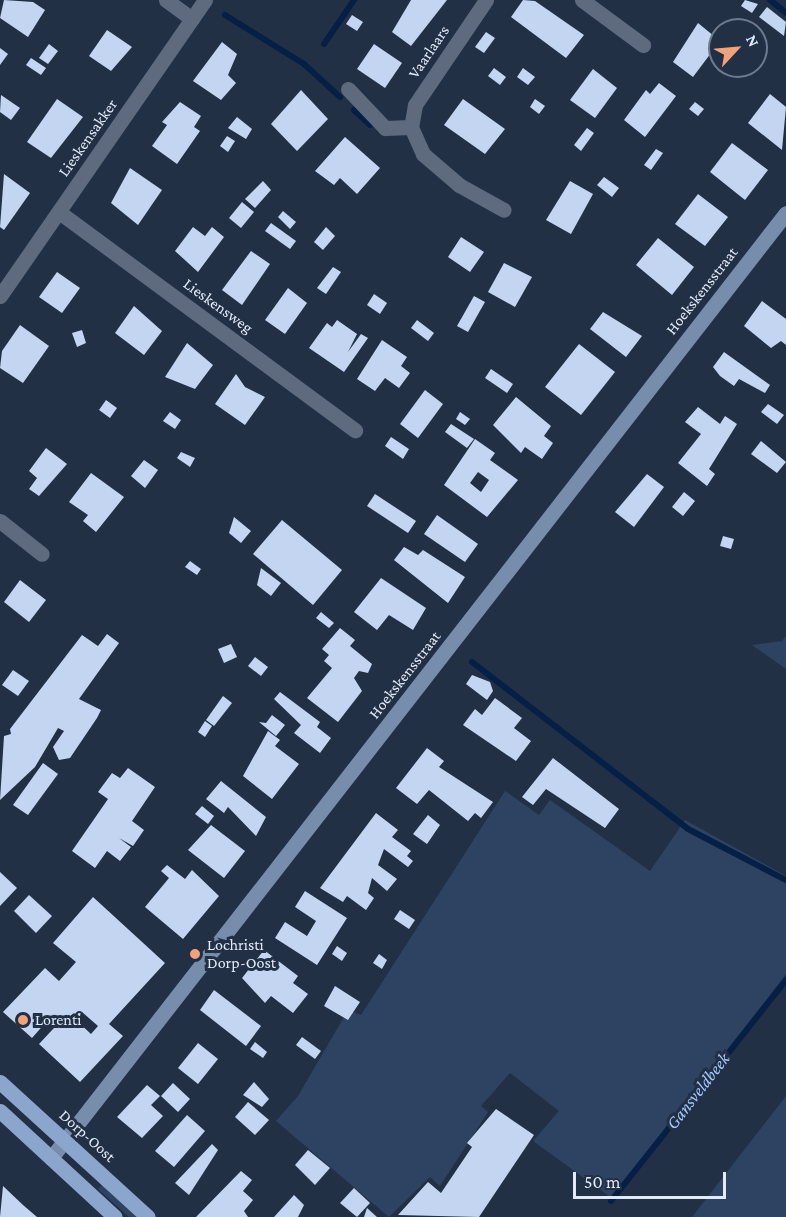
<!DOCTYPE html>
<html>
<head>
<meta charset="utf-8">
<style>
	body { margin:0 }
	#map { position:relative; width:786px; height:1217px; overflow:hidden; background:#223045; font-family:"Crimson Pro",serif }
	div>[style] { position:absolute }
	.green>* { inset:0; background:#2e4261 }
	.stream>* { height:6px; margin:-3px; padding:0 3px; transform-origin:3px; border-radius:3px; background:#061f44 }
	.building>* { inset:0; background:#c3d5f1 }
	.street>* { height:15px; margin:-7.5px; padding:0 7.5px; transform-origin:7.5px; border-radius:7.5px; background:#5e6b7e }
	.secondary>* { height:15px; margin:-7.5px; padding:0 7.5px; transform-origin:7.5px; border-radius:7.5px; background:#788cab }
	.primary>* { height:15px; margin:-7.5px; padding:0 7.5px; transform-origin:7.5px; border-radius:7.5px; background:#8ba5cd }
	.dots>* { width:16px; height:16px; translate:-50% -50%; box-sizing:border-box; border:3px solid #223045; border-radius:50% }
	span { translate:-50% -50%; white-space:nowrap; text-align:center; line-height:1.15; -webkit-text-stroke:6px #223045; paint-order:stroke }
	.street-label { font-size:16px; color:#e1eaf8 }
	.poi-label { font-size:16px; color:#e1eaf8 }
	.left { translate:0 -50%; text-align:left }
	.water-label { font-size:18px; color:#a3c7fc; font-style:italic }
	.north { position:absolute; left:708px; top:18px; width:60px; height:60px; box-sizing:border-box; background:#223045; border:2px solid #6e7a8d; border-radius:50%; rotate:64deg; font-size:16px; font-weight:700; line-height:24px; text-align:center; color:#e1eaf8 }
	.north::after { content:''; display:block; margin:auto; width:21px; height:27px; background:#f0a279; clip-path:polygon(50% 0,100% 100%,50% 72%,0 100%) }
	.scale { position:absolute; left:573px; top:1172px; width:153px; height:27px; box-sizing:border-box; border:3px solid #e1eaf8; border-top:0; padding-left:8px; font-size:18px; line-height:21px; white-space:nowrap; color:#e1eaf8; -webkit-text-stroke:4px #223045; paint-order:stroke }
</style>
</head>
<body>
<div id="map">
	<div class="green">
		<div style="clip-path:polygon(786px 636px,786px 669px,752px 645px,782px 641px)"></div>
		<div style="clip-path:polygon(505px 791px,539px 815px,550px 800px,650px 871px,685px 820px,786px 876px,786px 974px,613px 1199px,533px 1141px,559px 1111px,510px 1073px,481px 1106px,488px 1112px,440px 1186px,430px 1177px,389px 1217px,276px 1121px,298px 1096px,348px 1010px,361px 1015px)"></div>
		<div style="clip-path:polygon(786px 1096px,786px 1217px,692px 1217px)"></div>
		<div style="clip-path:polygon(102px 1185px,138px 1217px,129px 1217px,98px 1189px)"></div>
	</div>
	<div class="stream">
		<div style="left:770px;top:0;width:21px;rotate:39deg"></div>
		<div style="left:225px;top:15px;width:93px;rotate:31.8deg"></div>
		<div style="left:304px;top:64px;width:49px;rotate:42.5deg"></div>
		<div style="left:324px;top:44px;width:53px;rotate:-55.7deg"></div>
		<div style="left:354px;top:110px;width:22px;rotate:43deg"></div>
		<div style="left:472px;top:662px;width:273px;rotate:37.7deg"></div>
		<div style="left:688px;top:829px;width:110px;rotate:27.5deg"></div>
		<div style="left:611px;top:1201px;width:282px;rotate:-51.6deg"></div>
	</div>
	<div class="building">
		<div style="clip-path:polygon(4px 0,33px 2px,45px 10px,28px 37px,0 18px)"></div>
		<div style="clip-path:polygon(411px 0,447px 0,411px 46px,392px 32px)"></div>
		<div style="clip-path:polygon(523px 0,535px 1px,584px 35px,566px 58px,511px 17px)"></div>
		<div style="clip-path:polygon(745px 0,758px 4px,752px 13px,741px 6px)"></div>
		<div style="clip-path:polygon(767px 7px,786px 22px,784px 36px,759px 17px)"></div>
		<div style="clip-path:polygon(352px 15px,363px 22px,357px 31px,346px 24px)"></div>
		<div style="clip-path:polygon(698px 23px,720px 41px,693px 77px,673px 62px)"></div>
		<div style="clip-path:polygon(107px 30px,132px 47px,111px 71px,89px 56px)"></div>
		<div style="clip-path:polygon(486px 32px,495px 38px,484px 53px,475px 47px)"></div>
		<div style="clip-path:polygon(222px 42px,237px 54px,228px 75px,236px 83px,221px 100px,193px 81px)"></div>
		<div style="clip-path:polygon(49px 44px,58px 51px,48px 64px,39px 58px)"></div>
		<div style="clip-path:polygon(374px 44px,402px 63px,385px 88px,357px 69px)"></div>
		<div style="clip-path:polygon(0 48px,8px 54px,0 65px)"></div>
		<div style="clip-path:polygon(31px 58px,46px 68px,41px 75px,26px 65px)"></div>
		<div style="clip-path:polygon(494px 68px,506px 77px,500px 85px,488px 76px)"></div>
		<div style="clip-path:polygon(523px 68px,535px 77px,528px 85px,517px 77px)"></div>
		<div style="clip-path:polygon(593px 69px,617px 88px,595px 118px,570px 100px)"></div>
		<div style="clip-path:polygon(659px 83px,676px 96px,645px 137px,624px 120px,646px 90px,650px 94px)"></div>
		<div style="clip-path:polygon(301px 90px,328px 119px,297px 151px,271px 124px)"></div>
		<div style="clip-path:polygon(770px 94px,786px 107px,782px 150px,748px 123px)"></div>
		<div style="clip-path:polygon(1px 95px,20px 108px,11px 120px,0 112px)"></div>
		<div style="clip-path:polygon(57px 99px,83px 117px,51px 158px,27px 142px)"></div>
		<div style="clip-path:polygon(463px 99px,505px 129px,485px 154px,444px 125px)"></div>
		<div style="clip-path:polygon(535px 99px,545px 106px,539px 114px,530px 107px)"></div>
		<div style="clip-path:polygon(180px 102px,201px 116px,194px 127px,200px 131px,177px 164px,152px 146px,167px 125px,162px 122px)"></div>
		<div style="clip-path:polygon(695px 102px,704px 109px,698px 116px,689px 109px)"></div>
		<div style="clip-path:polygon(237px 117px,252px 129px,246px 139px,228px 128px)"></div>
		<div style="clip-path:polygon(587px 128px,594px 133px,581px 151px,574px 145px)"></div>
		<div style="clip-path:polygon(227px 136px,235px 141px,228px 152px,220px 146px)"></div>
		<div style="clip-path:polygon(345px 137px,380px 168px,357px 194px,340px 178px,334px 185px,315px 171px)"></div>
		<div style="clip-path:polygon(732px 143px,768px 170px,745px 200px,710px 172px)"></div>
		<div style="clip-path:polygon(656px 149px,663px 153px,651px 170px,644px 165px)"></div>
		<div style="clip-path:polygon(130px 168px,162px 190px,138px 225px,111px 203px)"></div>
		<div style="clip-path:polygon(4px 174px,30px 193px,4px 230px,0 227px)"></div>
		<div style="clip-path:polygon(604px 177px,619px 188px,612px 197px,597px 185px)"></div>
		<div style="clip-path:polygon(263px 181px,271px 190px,255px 208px,245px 199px)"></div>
		<div style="clip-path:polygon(570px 181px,593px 194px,571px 234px,546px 220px)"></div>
		<div style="clip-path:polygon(698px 194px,728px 217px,705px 246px,675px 224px)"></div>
		<div style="clip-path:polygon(242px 202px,254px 212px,241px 228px,229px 218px)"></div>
		<div style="clip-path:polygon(283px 211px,296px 222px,290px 229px,278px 217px)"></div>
		<div style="clip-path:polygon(271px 223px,296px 241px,290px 249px,265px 231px)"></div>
		<div style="clip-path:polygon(193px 227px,205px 236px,212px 227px,224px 237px,198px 272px,175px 251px)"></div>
		<div style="clip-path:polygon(326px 227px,335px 236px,323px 250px,314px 242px)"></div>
		<div style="clip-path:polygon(461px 237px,484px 252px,470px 272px,448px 257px)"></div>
		<div style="clip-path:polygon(658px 238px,694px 267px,672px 295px,636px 265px)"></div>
		<div style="clip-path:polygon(251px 251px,270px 264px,242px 305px,222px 290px)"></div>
		<div style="clip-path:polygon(504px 263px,532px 277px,515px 307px,488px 292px)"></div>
		<div style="clip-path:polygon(333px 267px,341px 272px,326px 294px,317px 288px)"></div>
		<div style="clip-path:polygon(57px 272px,80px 288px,62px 313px,39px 297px)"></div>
		<div style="clip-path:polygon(288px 288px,307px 303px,285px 334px,265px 320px)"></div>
		<div style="clip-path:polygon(374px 294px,387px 303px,380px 314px,367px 305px)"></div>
		<div style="clip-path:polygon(474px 296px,485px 302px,468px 332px,457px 326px)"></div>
		<div style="clip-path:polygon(762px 301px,786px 319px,786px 345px,781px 341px,771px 348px,744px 326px)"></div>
		<div style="clip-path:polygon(134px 306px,162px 331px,144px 355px,115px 333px)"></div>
		<div style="clip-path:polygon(603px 312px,642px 336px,626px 357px,590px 329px)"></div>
		<div style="clip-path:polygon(337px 320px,357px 334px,348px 352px,361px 334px,368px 338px,344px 372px,309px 348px,327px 323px,332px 327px)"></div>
		<div style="clip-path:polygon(417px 320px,434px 333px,428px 341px,411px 328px)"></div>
		<div style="clip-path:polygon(20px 325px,49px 346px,23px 383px,0 368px,2px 351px)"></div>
		<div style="clip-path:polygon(82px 330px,86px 343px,77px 347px,72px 333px)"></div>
		<div style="clip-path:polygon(382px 340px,407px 357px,401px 366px,410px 373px,399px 388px,385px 378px,375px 391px,357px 379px)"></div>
		<div style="clip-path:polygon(187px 343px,213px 365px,195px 389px,165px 377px)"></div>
		<div style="clip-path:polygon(579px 344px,615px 372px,581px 415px,545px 387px)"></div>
		<div style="clip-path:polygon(724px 352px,770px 385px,765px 393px,739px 379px,734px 386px,720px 376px,713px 367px)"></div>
		<div style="clip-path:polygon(491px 369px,513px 384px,507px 393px,485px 378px)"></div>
		<div style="clip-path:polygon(236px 374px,245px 387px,265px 397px,245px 425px,215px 404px)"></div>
		<div style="clip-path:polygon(425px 390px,443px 404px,418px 438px,400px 424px)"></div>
		<div style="clip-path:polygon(516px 397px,551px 426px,544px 436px,553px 443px,542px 459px,525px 447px,521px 453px,493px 425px)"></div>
		<div style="clip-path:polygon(106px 400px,117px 408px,110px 418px,99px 410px)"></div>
		<div style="clip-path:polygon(768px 404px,784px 415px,777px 424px,761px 412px)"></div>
		<div style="clip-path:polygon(698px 407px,720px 424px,725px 416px,737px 424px,709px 469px,715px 474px,707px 486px,678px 463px,701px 434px,685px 422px)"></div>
		<div style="clip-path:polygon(170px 412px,181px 420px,175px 429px,163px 421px)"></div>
		<div style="clip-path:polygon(460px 412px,470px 419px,465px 425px,456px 419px)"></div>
		<div style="clip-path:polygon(451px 424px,474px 439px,467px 448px,445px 432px)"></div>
		<div style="clip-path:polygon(391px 437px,409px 449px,403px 459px,385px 446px)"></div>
		<div style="clip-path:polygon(evenodd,475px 439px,495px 453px,490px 460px,518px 480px,487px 517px,444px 485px,475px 439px,478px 472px,489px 480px,481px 492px,470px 483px,478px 472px)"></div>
		<div style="clip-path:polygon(761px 441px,786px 462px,777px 473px,751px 454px)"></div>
		<div style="clip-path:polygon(46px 448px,67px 464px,39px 496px,29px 489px,37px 478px,29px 471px)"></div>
		<div style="clip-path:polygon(181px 452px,195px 458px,190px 467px,177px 458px)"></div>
		<div style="clip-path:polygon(144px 460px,158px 470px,145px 488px,131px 476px)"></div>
		<div style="clip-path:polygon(91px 473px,124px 497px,96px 532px,83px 521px,88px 515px,69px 502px)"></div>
		<div style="clip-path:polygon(647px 474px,664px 487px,634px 527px,615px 512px)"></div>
		<div style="clip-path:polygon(684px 492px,695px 501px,683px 516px,672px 507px)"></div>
		<div style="clip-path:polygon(375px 494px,416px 521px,408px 533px,367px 506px)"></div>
		<div style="clip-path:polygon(437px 515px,478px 544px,465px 562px,424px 534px)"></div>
		<div style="clip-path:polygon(234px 517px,251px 531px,241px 543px,229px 533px)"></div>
		<div style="clip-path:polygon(282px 520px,342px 570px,313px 605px,253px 554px)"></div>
		<div style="clip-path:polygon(723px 536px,734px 539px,731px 549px,720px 546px)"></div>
		<div style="clip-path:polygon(404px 547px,418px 555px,423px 550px,465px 577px,448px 603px,394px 560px)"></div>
		<div style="clip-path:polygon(190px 561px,201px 569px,197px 575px,185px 567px)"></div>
		<div style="clip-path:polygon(261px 568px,281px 583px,271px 596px,257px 585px)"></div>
		<div style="clip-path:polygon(381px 578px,426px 608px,413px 630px,389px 615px,377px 630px,354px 612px)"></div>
		<div style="clip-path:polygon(20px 580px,46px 600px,29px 622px,4px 602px)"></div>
		<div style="clip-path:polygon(321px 612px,334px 623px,329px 628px,316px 618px)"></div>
		<div style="clip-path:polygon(340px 628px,355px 640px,350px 646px,372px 664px,368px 673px,359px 671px,354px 678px,362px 691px,338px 722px,307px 698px,332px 668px,324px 661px,329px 655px,322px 649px)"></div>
		<div style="clip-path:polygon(107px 634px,119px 643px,79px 699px,101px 710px,97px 718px,70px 758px,59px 760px,53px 747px,64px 731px,58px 728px,35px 767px,0 800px,4px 736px,11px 734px,10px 729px,82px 635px,98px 646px)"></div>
		<div style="clip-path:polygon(231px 644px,237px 657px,224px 663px,218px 649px)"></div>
		<div style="clip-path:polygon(255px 657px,268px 667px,261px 676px,248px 666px)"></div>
		<div style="clip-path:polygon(13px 670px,29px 681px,18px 696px,2px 685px)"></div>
		<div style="clip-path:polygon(472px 675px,490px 682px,493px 691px,487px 700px,466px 684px)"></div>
		<div style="clip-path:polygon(280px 692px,320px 722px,317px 727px,331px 738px,320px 753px,294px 733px,301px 725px,274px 699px)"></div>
		<div style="clip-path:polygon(223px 696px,232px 703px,214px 726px,206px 720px)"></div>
		<div style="clip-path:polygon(495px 698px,522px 718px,514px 728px,531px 741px,516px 761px,463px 725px,475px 709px,482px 715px)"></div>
		<div style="clip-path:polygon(272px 715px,285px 725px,276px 736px,259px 722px,266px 723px)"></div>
		<div style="clip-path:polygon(205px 721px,212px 726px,205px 737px,198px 732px)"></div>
		<div style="clip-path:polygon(268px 731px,280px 740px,275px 746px,299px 764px,272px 799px,243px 776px)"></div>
		<div style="clip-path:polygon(427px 748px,444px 761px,439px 767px,493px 802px,481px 818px,475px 813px,468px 821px,429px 790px,417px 804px,396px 788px)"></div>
		<div style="clip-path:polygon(553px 758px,619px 809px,605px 828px,546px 789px,533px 805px,522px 797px)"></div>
		<div style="clip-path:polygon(43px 763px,58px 774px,28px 815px,13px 805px)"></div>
		<div style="clip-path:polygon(128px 768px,155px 787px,132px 821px,144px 830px,133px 846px,119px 838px,131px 847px,120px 861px,107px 851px,95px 868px,72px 851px,108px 799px,98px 792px,112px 773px,120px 778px)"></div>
		<div style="clip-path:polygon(221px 781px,266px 817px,256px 836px,228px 807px,224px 813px,206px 799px)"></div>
		<div style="clip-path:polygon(202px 806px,214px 816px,208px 824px,195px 814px)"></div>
		<div style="clip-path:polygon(376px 813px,398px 830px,392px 837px,411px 851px,407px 856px,413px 861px,408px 867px,384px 849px,378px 865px,397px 879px,387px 891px,372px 878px,368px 893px,374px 898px,366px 910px,347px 896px,343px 902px,320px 888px)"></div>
		<div style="clip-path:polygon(428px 815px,440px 825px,427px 844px,413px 834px)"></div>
		<div style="clip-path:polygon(211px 825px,245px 851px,224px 878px,188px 850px)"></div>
		<div style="clip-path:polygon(167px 865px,185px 879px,192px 870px,219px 896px,183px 939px,145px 907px,169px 878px,161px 871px)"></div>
		<div style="clip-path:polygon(0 872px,17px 888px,0 906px)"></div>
		<div style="clip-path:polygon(305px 891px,347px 918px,317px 965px,275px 938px,285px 922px,307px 936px,316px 921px,295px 907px)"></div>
		<div style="clip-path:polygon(29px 895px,52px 916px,36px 933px,14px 911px)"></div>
		<div style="clip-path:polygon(evenodd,93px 897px,165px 963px,109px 1024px,123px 1036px,80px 1082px,39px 1044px,54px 1028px,47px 1021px,32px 1038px,3px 1012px,45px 968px,59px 981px,76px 962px,53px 943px,93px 897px,82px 1012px,98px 1026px,91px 1034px,76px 1020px,82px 1012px)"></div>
		<div style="clip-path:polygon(400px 910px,415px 920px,409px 929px,394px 919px)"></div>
		<div style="clip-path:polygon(337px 946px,347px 953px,342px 961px,332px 954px)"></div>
		<div style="clip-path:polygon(264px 950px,298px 976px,293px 983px,308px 994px,293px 1013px,271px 996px,265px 1003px,242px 978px)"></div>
		<div style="clip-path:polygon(379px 954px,387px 960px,382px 969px,373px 963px)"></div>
		<div style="clip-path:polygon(335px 986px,360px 1002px,348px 1020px,324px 1006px)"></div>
		<div style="clip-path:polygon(214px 990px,261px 1026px,246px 1046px,200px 1010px)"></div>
		<div style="clip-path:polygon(302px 1037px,321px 1051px,315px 1059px,296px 1045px)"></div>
		<div style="clip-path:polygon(255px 1042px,267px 1052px,263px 1058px,250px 1049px)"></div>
		<div style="clip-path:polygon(198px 1043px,218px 1059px,198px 1084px,178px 1068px)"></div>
		<div style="clip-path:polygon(254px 1082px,269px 1099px,262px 1107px,243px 1095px)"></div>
		<div style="clip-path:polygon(173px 1083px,190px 1099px,178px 1112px,161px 1096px)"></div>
		<div style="clip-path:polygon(147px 1085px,160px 1096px,151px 1105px,163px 1116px,142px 1138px,117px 1117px)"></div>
		<div style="clip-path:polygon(248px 1102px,269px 1120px,255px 1135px,235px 1117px)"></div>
		<div style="clip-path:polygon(496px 1109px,534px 1135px,479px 1217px,398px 1215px,428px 1182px,441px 1193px,472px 1147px,467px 1143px)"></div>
		<div style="clip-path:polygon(187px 1115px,205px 1131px,174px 1167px,155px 1151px)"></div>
		<div style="clip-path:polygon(212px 1144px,218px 1150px,189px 1195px,175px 1183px)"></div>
		<div style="clip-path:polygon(308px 1150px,330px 1168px,315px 1185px,295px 1165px)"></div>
		<div style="clip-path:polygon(241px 1171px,252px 1180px,243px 1191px,253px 1200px,244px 1211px,248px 1217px,196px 1217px)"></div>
		<div style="clip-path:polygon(3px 1186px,23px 1205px,37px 1217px,0 1217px)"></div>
		<div style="clip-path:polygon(354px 1188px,370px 1203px,357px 1217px,340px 1203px)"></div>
		<div style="clip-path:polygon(294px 1195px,304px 1205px,298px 1217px,274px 1217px)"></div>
		<div style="clip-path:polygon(367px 1208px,377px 1217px,364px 1217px)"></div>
	</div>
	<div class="street">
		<div style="left:166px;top:0;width:32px;rotate:36deg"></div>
		<div style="left:486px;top:0;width:127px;rotate:124.1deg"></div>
		<div style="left:415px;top:105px;width:22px;rotate:100deg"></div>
		<div style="left:411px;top:127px;width:30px;rotate:66deg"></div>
		<div style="left:423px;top:154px;width:48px;rotate:40.7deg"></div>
		<div style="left:459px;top:185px;width:51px;rotate:29.1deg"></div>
		<div style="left:582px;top:0;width:76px;rotate:36.4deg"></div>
		<div style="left:348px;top:89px;width:54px;rotate:46.5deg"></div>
		<div style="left:385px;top:128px;width:26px;rotate:-2deg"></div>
		<div style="left:59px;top:212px;width:368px;rotate:36.4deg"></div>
		<div style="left:0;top:296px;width:360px;rotate:-55.3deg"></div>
		<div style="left:0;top:521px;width:53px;rotate:38.2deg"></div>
	</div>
	<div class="secondary">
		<div style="left:51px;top:1158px;width:1197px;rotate:-52.13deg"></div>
	</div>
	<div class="primary">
		<div style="left:0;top:1082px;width:200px;rotate:42.4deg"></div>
		<div style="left:0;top:1111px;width:156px;rotate:42.7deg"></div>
	</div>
	<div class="dots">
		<div style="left:195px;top:954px;background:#f0a279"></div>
		<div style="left:23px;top:1020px;background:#f0a279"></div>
	</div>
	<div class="street-label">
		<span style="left:429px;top:52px;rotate:-56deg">Vaarlaars</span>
		<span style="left:88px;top:138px;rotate:-55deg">Lieskensakker</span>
		<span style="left:702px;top:291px;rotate:-52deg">Hoekskensstraat</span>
		<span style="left:218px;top:306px;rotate:36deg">Lieskensweg</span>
		<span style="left:405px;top:675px;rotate:-52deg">Hoekskensstraat</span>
		<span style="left:87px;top:1136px;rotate:42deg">Dorp-Oost</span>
	</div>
	<div class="poi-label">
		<span class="left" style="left:207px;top:954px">Lochristi<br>Dorp-Oost</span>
		<span class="left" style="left:35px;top:1020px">Lorenti</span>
	</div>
	<div class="water-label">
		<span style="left:698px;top:1091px;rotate:-52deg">Gansveldbeek</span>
	</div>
	<div class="north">N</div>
	<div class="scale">50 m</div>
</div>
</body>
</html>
